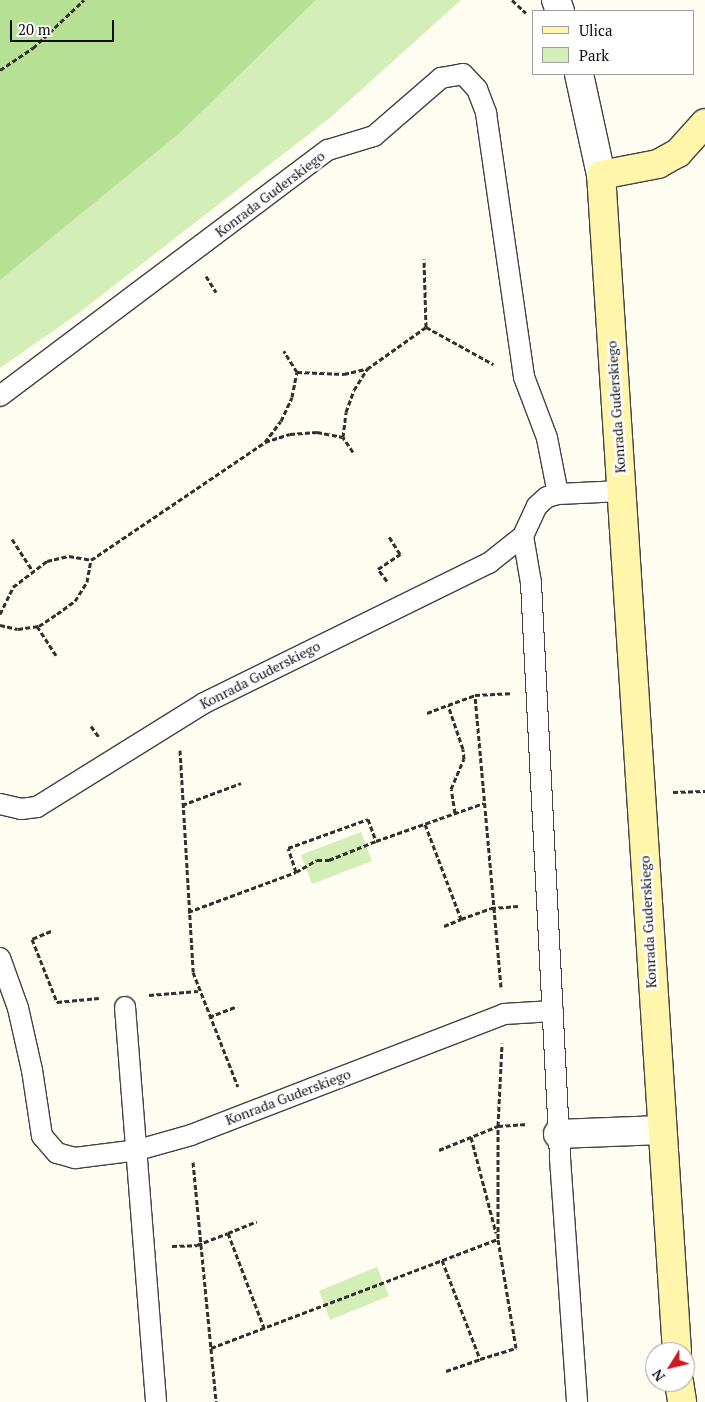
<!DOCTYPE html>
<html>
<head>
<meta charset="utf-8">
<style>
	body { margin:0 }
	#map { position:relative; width:705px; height:1402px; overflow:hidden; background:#fffcf1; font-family:"PT Serif",serif }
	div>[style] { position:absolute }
	.green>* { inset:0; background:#d3eeb6 }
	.forest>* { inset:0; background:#b6e094 }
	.path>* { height:3px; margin-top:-1.5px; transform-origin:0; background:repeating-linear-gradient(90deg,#313131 0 5px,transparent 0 7.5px) }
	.roads { filter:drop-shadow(1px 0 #424242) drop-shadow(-1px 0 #424242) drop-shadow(0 1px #424242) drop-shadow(0 -1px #424242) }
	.lane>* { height:20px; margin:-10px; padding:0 10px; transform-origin:10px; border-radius:10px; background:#fff }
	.street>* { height:28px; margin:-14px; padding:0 14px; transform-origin:14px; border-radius:14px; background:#fff }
	.secondary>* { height:28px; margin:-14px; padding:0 14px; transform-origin:14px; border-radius:14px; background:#fff6ac }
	span { translate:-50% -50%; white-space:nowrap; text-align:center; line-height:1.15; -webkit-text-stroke:5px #fff; paint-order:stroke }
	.street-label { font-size:14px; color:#0f0f0f }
	.legend { position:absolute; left:532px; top:10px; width:162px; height:65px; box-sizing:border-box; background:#fff; border:1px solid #9f9f9f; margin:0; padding:6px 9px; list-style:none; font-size:15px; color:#0f0f0f }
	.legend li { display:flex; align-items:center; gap:10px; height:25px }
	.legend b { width:25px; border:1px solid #9f9f9f }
	.north { position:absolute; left:645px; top:1342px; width:50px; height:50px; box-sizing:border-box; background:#fff; border:1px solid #9f9f9f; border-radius:50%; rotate:234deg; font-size:14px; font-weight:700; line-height:20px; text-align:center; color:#0f0f0f }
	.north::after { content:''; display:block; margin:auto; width:18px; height:22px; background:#cc1922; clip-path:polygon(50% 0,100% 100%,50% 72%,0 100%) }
	.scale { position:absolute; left:10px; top:20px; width:104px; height:22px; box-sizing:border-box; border:2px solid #0f0f0f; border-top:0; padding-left:6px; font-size:15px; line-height:18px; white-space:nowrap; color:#0f0f0f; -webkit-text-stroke:4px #fff; paint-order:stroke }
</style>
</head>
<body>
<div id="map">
	<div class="green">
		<div style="clip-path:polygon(316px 0,461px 0,331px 117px,76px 315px,0 368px,0 280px,180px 133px)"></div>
		<div style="clip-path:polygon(361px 832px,372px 861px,312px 884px,301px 855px)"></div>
		<div style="clip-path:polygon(377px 1267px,389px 1296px,330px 1320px,319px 1291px)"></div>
	</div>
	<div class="forest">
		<div style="clip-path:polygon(0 0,316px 0,180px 133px,0 280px)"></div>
	</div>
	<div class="path">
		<div style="left:512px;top:0;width:19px;rotate:43deg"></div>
		<div style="left:0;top:70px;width:40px;rotate:-34deg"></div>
		<div style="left:33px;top:48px;width:70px;rotate:-43.3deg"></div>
		<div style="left:206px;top:276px;width:19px;rotate:58deg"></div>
		<div style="left:426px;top:327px;width:77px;rotate:28.9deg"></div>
		<div style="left:297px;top:372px;width:47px;rotate:2.4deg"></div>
		<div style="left:344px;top:374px;width:23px;rotate:-13deg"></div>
		<div style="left:265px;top:442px;width:26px;rotate:-53deg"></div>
		<div style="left:281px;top:421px;width:26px;rotate:-65deg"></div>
		<div style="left:292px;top:397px;width:25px;rotate:-79deg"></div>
		<div style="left:297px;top:372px;width:25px;rotate:-122deg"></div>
		<div style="left:353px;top:452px;width:18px;rotate:-124deg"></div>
		<div style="left:343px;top:437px;width:25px;rotate:-83deg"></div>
		<div style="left:346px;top:412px;width:23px;rotate:-70deg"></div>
		<div style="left:354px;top:390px;width:25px;rotate:-58deg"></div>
		<div style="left:367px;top:369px;width:72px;rotate:-35.4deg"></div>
		<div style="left:426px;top:327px;width:68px;rotate:-91.7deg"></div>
		<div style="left:12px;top:539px;width:38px;rotate:57deg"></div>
		<div style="left:387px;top:581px;width:15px;rotate:-127deg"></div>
		<div style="left:378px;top:569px;width:27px;rotate:-34deg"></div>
		<div style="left:400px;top:554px;width:22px;rotate:-122deg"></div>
		<div style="left:0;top:614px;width:30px;rotate:-64deg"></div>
		<div style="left:13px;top:587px;width:43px;rotate:-37.4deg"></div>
		<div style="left:47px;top:561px;width:23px;rotate:-13deg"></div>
		<div style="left:69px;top:556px;width:22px;rotate:10deg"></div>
		<div style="left:0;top:625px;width:18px;rotate:13deg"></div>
		<div style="left:18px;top:629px;width:21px;rotate:-8deg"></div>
		<div style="left:39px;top:626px;width:22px;rotate:-34deg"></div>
		<div style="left:57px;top:614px;width:22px;rotate:-36deg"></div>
		<div style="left:75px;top:601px;width:22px;rotate:-58deg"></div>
		<div style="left:87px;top:582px;width:22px;rotate:-80deg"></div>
		<div style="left:91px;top:560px;width:210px;rotate:-34.1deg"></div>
		<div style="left:265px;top:442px;width:26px;rotate:-18deg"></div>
		<div style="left:290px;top:434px;width:27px;rotate:-4deg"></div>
		<div style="left:317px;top:432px;width:26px;rotate:11deg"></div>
		<div style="left:37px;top:626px;width:35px;rotate:57deg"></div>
		<div style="left:427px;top:713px;width:22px;rotate:-21deg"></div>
		<div style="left:91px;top:726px;width:14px;rotate:54deg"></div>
		<div style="left:180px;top:750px;width:222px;rotate:86.6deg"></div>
		<div style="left:193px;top:972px;width:123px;rotate:68.6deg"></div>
		<div style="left:673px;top:792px;width:32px;rotate:-2deg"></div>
		<div style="left:182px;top:805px;width:63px;rotate:-20.4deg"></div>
		<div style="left:455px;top:813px;width:24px;rotate:-99deg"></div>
		<div style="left:451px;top:789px;width:33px;rotate:-67deg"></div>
		<div style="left:464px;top:759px;width:10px;rotate:-96deg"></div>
		<div style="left:463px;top:749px;width:46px;rotate:-108.8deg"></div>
		<div style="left:448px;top:705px;width:29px;rotate:-20deg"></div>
		<div style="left:425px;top:824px;width:102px;rotate:69.2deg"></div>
		<div style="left:461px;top:919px;width:32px;rotate:-20deg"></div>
		<div style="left:491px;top:908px;width:28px;rotate:-4deg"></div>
		<div style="left:296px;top:872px;width:24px;rotate:-30deg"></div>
		<div style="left:317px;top:860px;width:12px"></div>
		<div style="left:329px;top:860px;width:51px;rotate:-22deg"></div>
		<div style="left:188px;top:912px;width:115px;rotate:-20.3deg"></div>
		<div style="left:296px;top:872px;width:25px;rotate:-108deg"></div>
		<div style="left:288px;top:848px;width:85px;rotate:-19.9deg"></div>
		<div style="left:368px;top:819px;width:23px;rotate:70deg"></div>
		<div style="left:376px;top:841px;width:114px;rotate:-19.4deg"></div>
		<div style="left:444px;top:926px;width:18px;rotate:-22deg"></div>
		<div style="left:51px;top:931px;width:21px;rotate:157deg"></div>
		<div style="left:32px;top:939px;width:68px;rotate:68.4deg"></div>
		<div style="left:57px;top:1002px;width:42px;rotate:-5.4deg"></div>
		<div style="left:501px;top:987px;width:293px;rotate:-95.1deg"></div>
		<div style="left:475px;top:695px;width:35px;rotate:-3deg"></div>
		<div style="left:149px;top:995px;width:49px;rotate:-4.7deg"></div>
		<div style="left:209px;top:1017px;width:30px;rotate:-21deg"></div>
		<div style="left:471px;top:1137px;width:99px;rotate:75.4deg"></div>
		<div style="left:439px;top:1150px;width:64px;rotate:-22.1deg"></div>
		<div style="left:498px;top:1126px;width:83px;rotate:-87.2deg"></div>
		<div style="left:193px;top:1162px;width:241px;rotate:84.5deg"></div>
		<div style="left:228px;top:1233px;width:31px;rotate:-22deg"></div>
		<div style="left:172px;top:1246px;width:25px;rotate:-2deg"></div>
		<div style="left:197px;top:1245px;width:33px;rotate:-21deg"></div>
		<div style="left:228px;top:1233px;width:102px;rotate:69.2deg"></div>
		<div style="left:442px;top:1260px;width:106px;rotate:69deg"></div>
		<div style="left:480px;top:1359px;width:38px;rotate:-17deg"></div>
		<div style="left:516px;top:1348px;width:110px;rotate:-99.4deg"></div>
		<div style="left:498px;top:1239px;width:113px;rotate:-90deg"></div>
		<div style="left:498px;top:1126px;width:30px;rotate:-4deg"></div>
		<div style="left:211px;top:1348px;width:307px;rotate:-20.8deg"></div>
		<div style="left:446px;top:1371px;width:36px;rotate:-19deg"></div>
	</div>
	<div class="roads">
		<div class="lane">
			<div style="left:0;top:396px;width:410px;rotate:-36.9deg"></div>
			<div style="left:328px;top:150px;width:48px;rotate:-16.9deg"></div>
			<div style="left:374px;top:136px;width:89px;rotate:-40.9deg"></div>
			<div style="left:441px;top:78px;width:22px;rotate:-10deg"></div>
			<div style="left:463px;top:74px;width:21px;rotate:47deg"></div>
			<div style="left:477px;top:89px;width:26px;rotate:69deg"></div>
			<div style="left:486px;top:113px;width:267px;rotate:81.8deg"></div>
			<div style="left:524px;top:377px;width:65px;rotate:69.3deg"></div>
			<div style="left:547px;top:438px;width:57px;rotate:78.9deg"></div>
			<div style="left:523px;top:536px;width:48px;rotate:80.3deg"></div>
			<div style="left:531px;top:583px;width:576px;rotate:87.11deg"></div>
			<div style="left:560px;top:1158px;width:245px;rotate:86deg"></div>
			<div style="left:0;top:804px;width:22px;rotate:13deg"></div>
			<div style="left:21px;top:809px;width:16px;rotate:-7deg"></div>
			<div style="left:37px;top:807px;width:197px;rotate:-31.9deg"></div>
			<div style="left:204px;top:703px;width:318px;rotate:-26.2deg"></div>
			<div style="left:489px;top:563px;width:43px;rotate:-38.5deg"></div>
			<div style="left:523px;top:536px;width:33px;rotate:-65deg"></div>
			<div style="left:537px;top:506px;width:13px;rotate:-42deg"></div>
			<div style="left:547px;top:497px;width:11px;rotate:-15deg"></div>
			<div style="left:558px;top:494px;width:64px;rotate:-2.7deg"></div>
			<div style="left:0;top:958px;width:53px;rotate:70.2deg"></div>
			<div style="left:18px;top:1008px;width:64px;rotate:77.3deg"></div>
			<div style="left:32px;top:1070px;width:67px;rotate:81.4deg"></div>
			<div style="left:42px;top:1136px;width:23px;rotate:49deg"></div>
			<div style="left:57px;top:1153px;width:19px;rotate:16deg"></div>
			<div style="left:75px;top:1158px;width:64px;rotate:-7.2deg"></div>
			<div style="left:138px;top:1150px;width:55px;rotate:-15.8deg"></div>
			<div style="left:191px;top:1135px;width:336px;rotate:-21.1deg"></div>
			<div style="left:504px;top:1014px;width:49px;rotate:-3.5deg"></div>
			<div style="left:125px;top:1007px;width:396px;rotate:85.5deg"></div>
		</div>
		<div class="street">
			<div style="left:556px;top:0;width:12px;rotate:70deg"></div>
			<div style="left:579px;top:74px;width:103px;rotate:77.7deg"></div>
			<div style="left:558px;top:1134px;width:103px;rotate:-2.2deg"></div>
		</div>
		<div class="secondary">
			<div style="left:677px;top:1352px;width:1179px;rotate:-93.69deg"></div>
			<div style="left:601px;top:175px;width:58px;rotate:-10.9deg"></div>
			<div style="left:658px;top:164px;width:23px;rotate:-29deg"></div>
			<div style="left:678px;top:153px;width:40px;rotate:-48deg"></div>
			<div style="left:679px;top:1382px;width:20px;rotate:81deg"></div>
		</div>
	</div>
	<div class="street-label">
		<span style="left:270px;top:194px;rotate:-37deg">Konrada Guderskiego</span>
		<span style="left:616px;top:407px;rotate:-94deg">Konrada Guderskiego</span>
		<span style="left:260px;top:675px;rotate:-27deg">Konrada Guderskiego</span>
		<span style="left:648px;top:922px;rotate:-93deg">Konrada Guderskiego</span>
		<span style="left:288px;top:1097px;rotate:-21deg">Konrada Guderskiego</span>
	</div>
	<ul class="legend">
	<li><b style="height:6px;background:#fff6ac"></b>Ulica</li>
	<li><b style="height:14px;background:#d3eeb6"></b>Park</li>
	</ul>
	<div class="north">N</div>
	<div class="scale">20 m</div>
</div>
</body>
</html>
